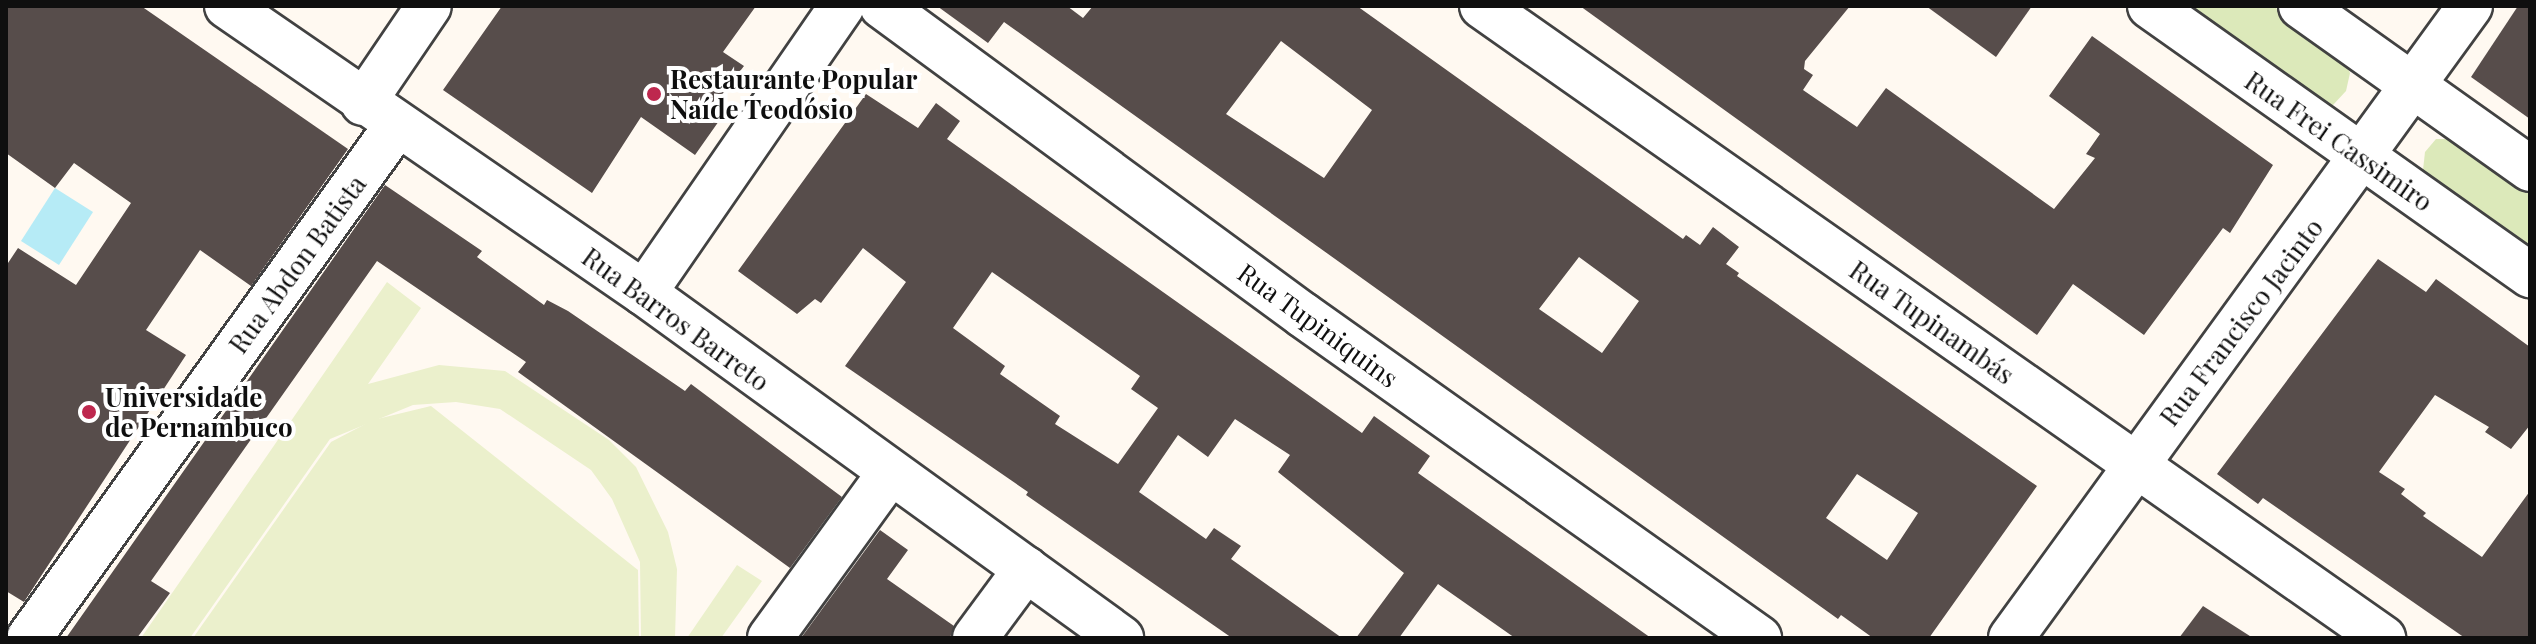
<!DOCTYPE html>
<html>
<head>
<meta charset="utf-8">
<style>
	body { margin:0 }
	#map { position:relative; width:2536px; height:644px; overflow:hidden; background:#fff9f1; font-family:"Playfair Display",serif }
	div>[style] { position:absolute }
	.green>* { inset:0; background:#dce9ba }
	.pitch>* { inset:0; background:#ebf0cc }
	.water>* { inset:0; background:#b6ebf6 }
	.building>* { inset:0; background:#574d4b }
	.roads { filter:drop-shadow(2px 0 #424242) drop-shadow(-2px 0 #424242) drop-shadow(0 2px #424242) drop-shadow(0 -2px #424242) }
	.minor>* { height:44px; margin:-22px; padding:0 22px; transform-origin:22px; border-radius:22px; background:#fff }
	.dots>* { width:22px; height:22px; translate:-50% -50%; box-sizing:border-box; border:4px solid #fff; border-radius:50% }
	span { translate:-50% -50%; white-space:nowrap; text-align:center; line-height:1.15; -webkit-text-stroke:8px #fff; paint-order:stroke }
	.poi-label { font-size:26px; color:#0f0f0f; font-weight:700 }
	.left { translate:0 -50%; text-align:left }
	.street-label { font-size:26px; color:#0f0f0f }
	.frame { position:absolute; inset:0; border:8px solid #0f0f0f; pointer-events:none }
</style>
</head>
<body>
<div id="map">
	<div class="green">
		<div style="clip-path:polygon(2179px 6px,2273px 6px,2341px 55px,2350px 73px,2346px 91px,2333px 105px,2317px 105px)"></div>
		<div style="clip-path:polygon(2436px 139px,2454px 139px,2530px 192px,2530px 254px,2428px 181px,2423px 170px,2425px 152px)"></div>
	</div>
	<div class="pitch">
		<div style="clip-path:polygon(387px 282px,421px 308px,368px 384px,439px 365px,505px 371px,609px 440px,636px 467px,668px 532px,677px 569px,675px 638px,641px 638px,640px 562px,612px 499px,591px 470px,500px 409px,456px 402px,413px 405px,330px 439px,190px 638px,141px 638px)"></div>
		<div style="clip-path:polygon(431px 406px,638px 570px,639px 638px,193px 638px,331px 442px,373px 420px)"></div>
		<div style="clip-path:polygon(737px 565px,762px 581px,721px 638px,687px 638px)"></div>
	</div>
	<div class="water">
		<div style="clip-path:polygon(55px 188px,93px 212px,59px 265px,21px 241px)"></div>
	</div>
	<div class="building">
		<div style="clip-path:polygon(6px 6px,141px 6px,348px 149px,251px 286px,200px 250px,146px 330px,186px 355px,24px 602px,6px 591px,6px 266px,18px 248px,76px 285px,131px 203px,74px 163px,55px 188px,6px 153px)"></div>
		<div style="clip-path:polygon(502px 6px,756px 6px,723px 52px,744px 66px,715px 104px,726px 111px,695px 155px,641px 117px,592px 193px,443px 90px)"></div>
		<div style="clip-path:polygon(evenodd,937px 6px,1067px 6px,1083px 18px,1093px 6px,1357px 6px,1683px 239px,1686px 235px,1700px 245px,1713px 227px,1739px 247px,1726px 264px,1739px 273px,1737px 276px,2037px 486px,1929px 638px,1873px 638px,1841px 615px,1838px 619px,1004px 22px,988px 43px,937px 6px,1281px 41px,1372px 110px,1324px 178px,1226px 114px,1281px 41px,937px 6px,1579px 257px,1639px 301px,1602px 353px,1539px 309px,1579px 257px,937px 6px,1857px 474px,1918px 513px,1887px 560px,1826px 518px,1857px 474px)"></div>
		<div style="clip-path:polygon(1580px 6px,1850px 6px,1805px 61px,1804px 69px,1813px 75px,1803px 90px,1857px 127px,1886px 88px,2054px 209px,2095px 158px,2086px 154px,2100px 134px,2049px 96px,2092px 36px,2273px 165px,2230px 233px,2223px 228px,2144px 335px,2073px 284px,2037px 335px)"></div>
		<div style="clip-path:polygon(1926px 6px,2032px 6px,1996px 57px)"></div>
		<div style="clip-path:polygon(2518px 6px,2530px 6px,2530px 119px,2471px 77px)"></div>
		<div style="clip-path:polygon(evenodd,866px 94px,918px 128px,936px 103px,960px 121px,947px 139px,1362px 433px,1374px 416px,1430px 456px,1418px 473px,1651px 638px,1515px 638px,1438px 584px,1399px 638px,1356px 638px,1404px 573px,1278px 472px,1290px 455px,1235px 419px,1208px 457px,1178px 435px,1139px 492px,1206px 539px,1214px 528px,1241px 546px,1231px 559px,1342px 638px,1232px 638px,1026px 495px,1028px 492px,845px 366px,906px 282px,863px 248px,821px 303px,815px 299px,797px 314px,738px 271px,866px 94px,992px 272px,1140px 376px,1131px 389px,1158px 408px,1118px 464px,1055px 424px,1060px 416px,1000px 374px,1005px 366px,953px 328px,992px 272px)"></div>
		<div style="clip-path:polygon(385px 185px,482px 251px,477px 257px,544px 305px,547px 300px,568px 311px,685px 391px,691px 384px,842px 497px,790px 568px,518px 372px,526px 362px,377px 261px,151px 581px,170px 593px,137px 638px,66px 638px)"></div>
		<div style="clip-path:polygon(2378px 259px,2426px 292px,2436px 279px,2530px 347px,2530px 425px,2511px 449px,2485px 432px,2489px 427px,2435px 395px,2379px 472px,2405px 489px,2401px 494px,2426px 513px,2423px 516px,2482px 557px,2530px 491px,2530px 638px,2465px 638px,2263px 498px,2258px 504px,2217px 474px)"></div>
		<div style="clip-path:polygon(880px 530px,908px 550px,887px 579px,954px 626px,950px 638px,801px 638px)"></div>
		<div style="clip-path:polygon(2203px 606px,2253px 638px,2179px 638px)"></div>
	</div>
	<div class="roads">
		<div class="minor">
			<div style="left:227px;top:6px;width:506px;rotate:34.54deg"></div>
			<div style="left:644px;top:293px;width:589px;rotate:35.88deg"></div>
			<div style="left:882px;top:6px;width:522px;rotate:36.28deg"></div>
			<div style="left:1303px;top:315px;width:559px;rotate:35.31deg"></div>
			<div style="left:1482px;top:6px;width:1101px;rotate:35.05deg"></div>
			<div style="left:2150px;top:6px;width:466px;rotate:35.3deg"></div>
			<div style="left:2301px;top:6px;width:281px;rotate:35.4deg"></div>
			<div style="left:363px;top:103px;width:117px;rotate:-55.8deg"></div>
			<div style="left:644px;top:293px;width:349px;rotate:-55.4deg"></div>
			<div style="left:29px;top:638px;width:631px;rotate:-54.35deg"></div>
			<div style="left:770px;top:638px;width:203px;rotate:-54deg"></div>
			<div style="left:975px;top:638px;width:86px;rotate:-53.5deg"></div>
			<div style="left:2011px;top:638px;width:781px;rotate:-54.01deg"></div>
		</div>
	</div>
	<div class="dots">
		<div style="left:654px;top:94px;background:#be284e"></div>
		<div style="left:89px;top:412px;background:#be284e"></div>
	</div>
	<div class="poi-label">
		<span class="left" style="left:670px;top:94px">Restaurante Popular<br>Naíde Teodósio</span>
		<span class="left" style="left:105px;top:412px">Universidade<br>de Pernambuco</span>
	</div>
	<div class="street-label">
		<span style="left:2339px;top:141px;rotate:35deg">Rua Frei Cassimiro</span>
		<span style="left:297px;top:264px;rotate:-54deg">Rua Abdon Batista</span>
		<span style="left:676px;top:319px;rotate:36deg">Rua Barros Barreto</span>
		<span style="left:1932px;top:322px;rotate:35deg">Rua Tupinambás</span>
		<span style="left:2241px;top:322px;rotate:-53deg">Rua Francisco Jacinto</span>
		<span style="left:1318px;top:325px;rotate:36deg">Rua Tupiniquins</span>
	</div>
	<div class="frame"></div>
</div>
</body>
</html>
